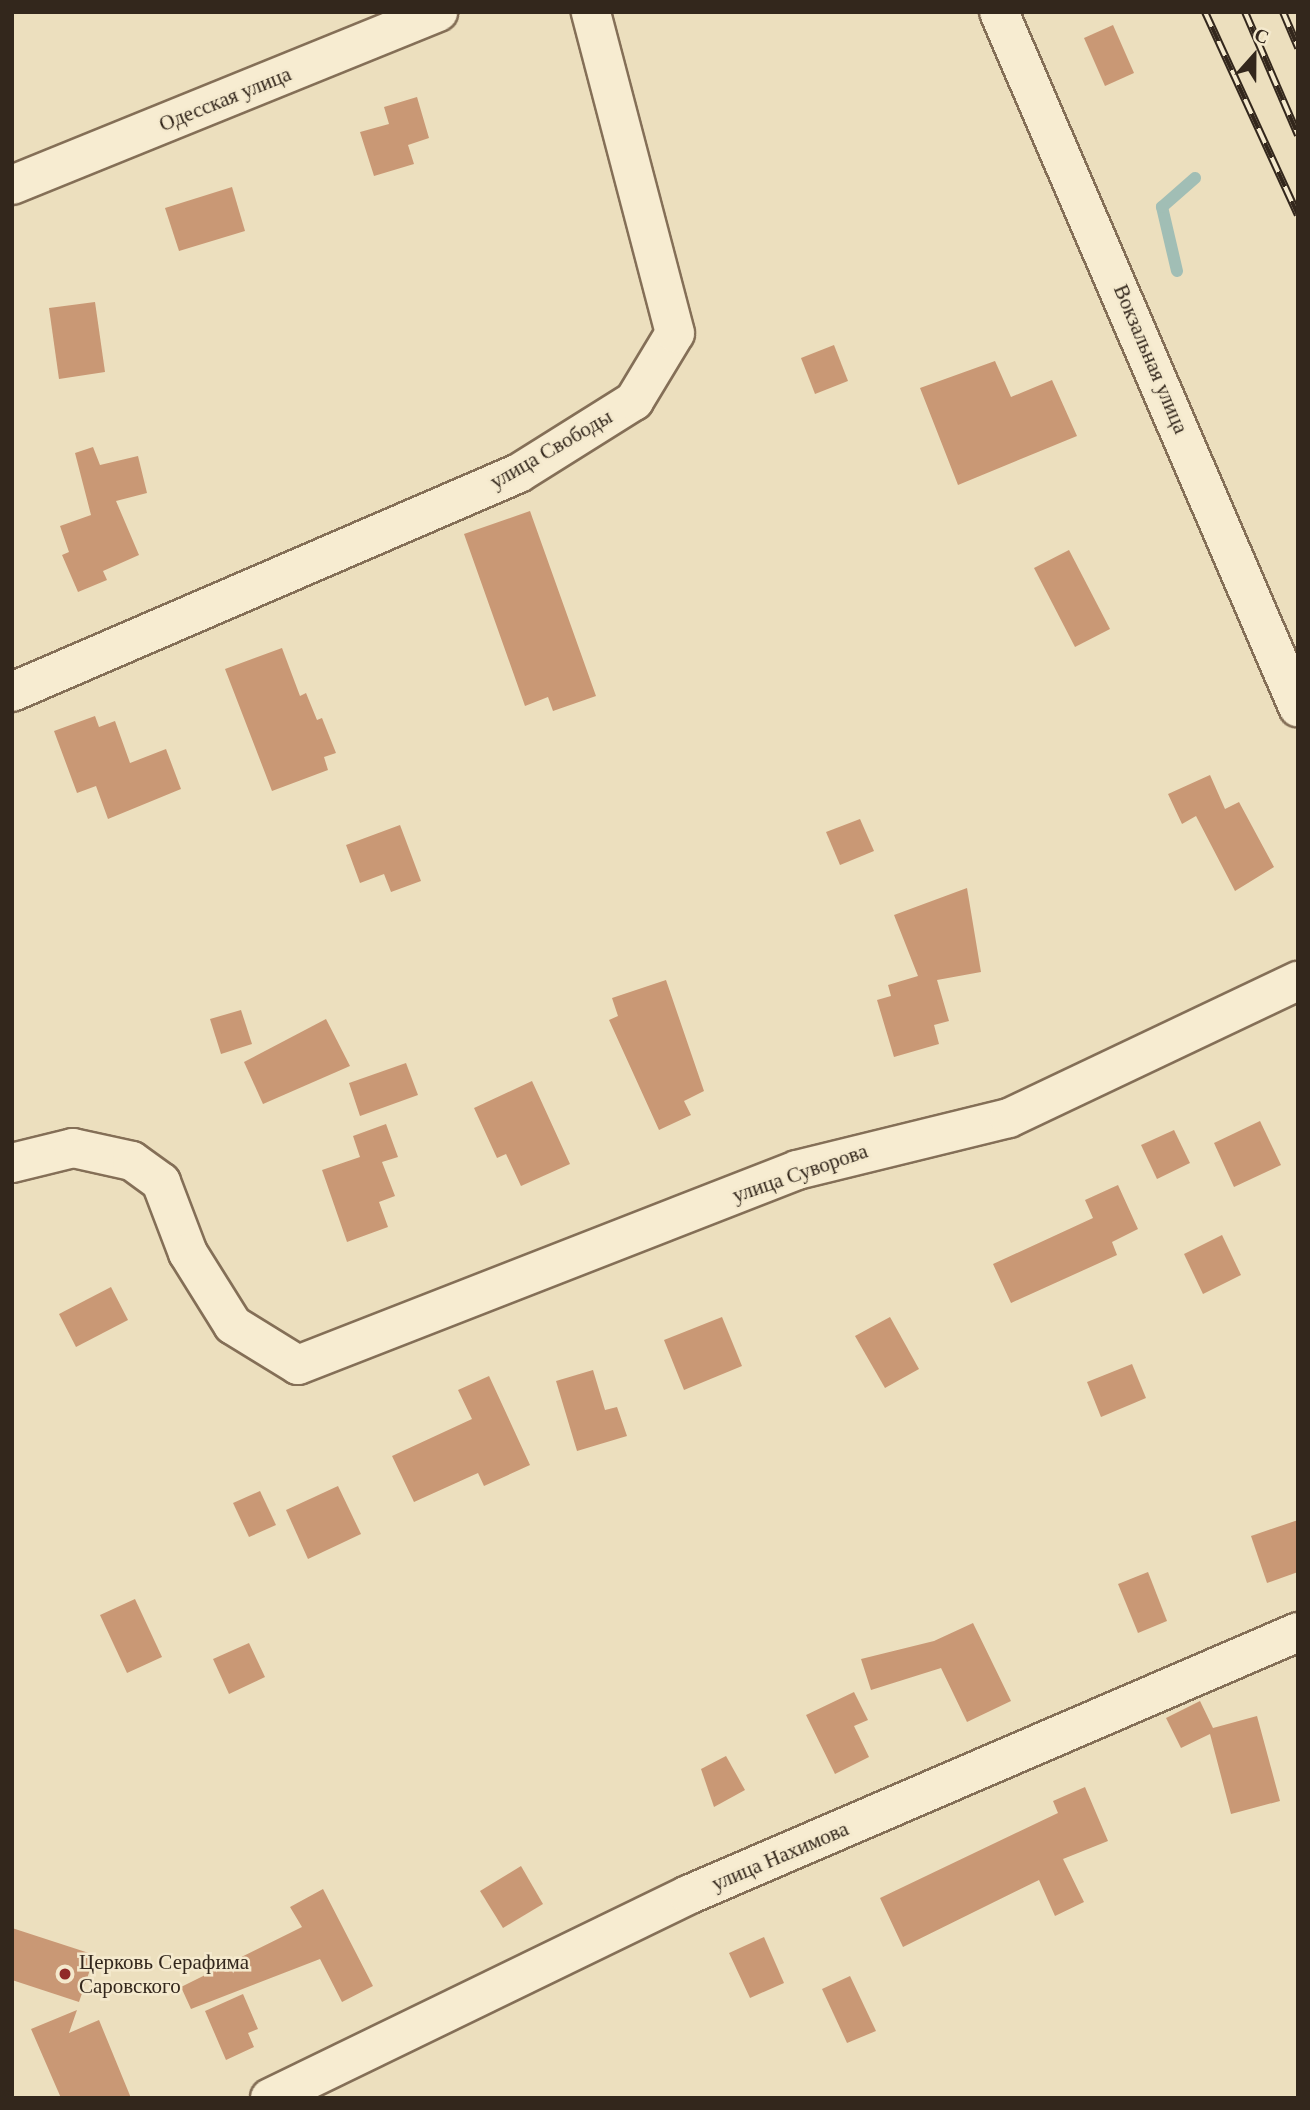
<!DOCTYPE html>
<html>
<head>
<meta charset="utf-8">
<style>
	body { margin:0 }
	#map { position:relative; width:1310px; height:2110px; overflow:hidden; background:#ecdfbe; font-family:Georgia,serif }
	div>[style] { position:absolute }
	.stream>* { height:12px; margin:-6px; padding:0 6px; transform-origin:6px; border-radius:6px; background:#a1beb5 }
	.building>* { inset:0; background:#c99875 }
	.roads { filter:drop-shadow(2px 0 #846f57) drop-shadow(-2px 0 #846f57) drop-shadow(0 2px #846f57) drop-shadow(0 -2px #846f57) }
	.minor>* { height:38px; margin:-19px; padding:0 19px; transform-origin:19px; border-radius:19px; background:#f7ecd1 }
	.secondary>* { height:38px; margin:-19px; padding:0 19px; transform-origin:19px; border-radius:19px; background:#f7ecd1 }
	.rail>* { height:8px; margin-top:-4px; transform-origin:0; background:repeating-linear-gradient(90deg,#f4e9cd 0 16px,#33271c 0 32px); box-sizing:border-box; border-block:2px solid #33271c }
	.dots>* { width:19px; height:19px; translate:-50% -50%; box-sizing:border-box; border:4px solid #f4e9cd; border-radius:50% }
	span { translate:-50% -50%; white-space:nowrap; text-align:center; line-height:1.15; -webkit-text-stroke:5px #f4e9cd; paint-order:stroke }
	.street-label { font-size:21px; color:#33271c }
	.poi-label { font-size:21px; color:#33271c }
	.left { translate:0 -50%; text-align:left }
	.frame { position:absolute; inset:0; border:14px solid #33271c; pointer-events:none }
	.north { position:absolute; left:1219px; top:21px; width:70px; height:70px; -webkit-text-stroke:5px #f4e9cd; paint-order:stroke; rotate:21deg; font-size:19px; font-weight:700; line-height:28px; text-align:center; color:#33271c }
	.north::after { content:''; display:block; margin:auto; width:24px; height:32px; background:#33271c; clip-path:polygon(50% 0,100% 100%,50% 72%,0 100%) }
</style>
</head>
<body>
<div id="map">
	<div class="stream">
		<div style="left:1177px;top:271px;width:66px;rotate:-103.2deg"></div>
		<div style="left:1162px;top:207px;width:44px;rotate:-41.3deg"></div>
	</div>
	<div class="building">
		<div style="clip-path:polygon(1113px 25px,1134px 73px,1105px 86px,1084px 38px)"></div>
		<div style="clip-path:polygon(417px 97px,429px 138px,408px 145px,414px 164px,374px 176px,360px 132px,389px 124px,384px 107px)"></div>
		<div style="clip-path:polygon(232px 187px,245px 231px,179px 251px,165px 208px)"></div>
		<div style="clip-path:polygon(95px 302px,105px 372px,59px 379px,49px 308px)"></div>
		<div style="clip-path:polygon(834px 345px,848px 381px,815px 394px,801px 358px)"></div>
		<div style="clip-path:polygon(995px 361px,1011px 397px,1052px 380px,1077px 436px,958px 485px,920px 388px)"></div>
		<div style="clip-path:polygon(93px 447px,100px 465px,138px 456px,147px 493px,116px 501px,139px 555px,103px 571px,107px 580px,78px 592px,62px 555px,69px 552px,60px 526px,91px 515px,75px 453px)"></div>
		<div style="clip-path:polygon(530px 511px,596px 696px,553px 711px,548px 697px,525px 706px,464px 534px)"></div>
		<div style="clip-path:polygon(1069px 550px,1110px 629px,1075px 647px,1034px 568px)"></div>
		<div style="clip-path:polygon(282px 648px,300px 696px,306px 693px,317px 720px,322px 718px,336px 753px,324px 757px,328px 770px,272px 791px,225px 669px)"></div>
		<div style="clip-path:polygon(95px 716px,99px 727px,115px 721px,130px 763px,166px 749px,181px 789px,108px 819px,96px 786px,77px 793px,54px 731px)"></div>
		<div style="clip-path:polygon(1210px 775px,1225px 809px,1239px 802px,1274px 867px,1235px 891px,1196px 816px,1182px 824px,1168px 794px)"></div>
		<div style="clip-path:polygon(860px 819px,874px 851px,840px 865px,826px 832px)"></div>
		<div style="clip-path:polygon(400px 825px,421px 881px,391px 892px,384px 874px,360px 883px,346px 845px)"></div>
		<div style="clip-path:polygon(967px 888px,981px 972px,937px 980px,949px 1021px,934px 1025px,939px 1044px,894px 1057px,877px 1000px,891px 996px,888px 985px,918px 976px,894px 915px)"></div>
		<div style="clip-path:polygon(666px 980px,704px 1091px,684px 1101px,691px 1115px,659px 1130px,609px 1020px,618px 1016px,612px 998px)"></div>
		<div style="clip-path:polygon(241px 1010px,252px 1044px,221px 1054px,210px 1019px)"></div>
		<div style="clip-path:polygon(326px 1019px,350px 1066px,263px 1104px,244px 1062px)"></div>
		<div style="clip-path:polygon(406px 1063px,418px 1095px,360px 1116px,349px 1083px)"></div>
		<div style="clip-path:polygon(532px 1081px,570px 1164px,521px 1186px,506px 1154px,497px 1158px,474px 1108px)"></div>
		<div style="clip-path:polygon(1260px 1121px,1281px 1165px,1234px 1187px,1214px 1143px)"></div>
		<div style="clip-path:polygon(386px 1124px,398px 1157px,382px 1162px,395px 1196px,379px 1202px,388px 1227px,347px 1242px,322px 1170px,360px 1157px,353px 1136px)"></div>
		<div style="clip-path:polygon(1174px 1130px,1190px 1163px,1157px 1179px,1141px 1145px)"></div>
		<div style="clip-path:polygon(1118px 1185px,1138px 1229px,1112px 1242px,1117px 1255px,1011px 1303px,993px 1264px,1093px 1218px,1085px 1200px)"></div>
		<div style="clip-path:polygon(1222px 1235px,1241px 1275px,1203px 1294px,1184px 1254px)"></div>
		<div style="clip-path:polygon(111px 1287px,128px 1320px,76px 1347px,59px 1314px)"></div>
		<div style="clip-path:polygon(722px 1317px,742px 1366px,684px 1390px,664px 1340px)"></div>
		<div style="clip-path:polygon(890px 1317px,919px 1369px,885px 1388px,855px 1336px)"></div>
		<div style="clip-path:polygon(1132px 1364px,1146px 1398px,1101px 1417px,1087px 1382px)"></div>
		<div style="clip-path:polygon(593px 1370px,605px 1410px,617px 1407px,627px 1436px,577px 1451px,556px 1381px)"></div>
		<div style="clip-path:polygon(489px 1376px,530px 1465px,484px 1486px,478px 1473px,414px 1502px,392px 1456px,472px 1419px,458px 1390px)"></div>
		<div style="clip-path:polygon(338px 1486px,361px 1534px,308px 1559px,286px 1510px)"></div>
		<div style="clip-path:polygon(260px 1491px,276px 1525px,249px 1537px,233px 1503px)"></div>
		<div style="clip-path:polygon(1298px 1520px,1298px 1572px,1267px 1583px,1251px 1536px)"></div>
		<div style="clip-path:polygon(1148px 1572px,1167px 1621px,1138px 1633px,1118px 1584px)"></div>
		<div style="clip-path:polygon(135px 1599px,162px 1657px,127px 1673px,100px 1615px)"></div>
		<div style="clip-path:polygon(973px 1623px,1011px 1701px,967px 1722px,941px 1668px,871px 1690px,861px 1659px,934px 1641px)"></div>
		<div style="clip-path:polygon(249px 1643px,265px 1677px,229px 1694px,213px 1659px)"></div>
		<div style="clip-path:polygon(854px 1692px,868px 1720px,854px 1726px,869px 1757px,835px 1774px,806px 1715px)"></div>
		<div style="clip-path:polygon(1200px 1701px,1213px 1728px,1257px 1716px,1280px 1801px,1231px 1814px,1210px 1734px,1181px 1748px,1166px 1718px)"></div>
		<div style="clip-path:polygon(726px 1756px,745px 1790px,714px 1807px,701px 1769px)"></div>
		<div style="clip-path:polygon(1085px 1787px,1108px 1841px,1063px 1859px,1084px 1902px,1055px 1916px,1039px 1880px,903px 1947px,880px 1898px,1058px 1813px,1053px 1801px)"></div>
		<div style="clip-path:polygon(521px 1866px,543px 1904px,503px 1928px,480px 1891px)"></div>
		<div style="clip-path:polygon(323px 1889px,373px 1986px,342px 2002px,320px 1959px,191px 2009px,181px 1987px,302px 1927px,290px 1907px)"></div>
		<div style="clip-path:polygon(12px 1928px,95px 1955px,79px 2002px,12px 1980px)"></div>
		<div style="clip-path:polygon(764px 1937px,784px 1983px,750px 1998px,729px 1953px)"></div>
		<div style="clip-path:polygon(850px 1976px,876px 2031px,847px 2043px,822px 1989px)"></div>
		<div style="clip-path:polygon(243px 1994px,258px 2029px,248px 2033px,254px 2047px,226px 2060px,205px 2011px)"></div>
		<div style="clip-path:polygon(77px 2010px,69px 2033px,99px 2020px,131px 2098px,61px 2098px,31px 2029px)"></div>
	</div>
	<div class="roads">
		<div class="minor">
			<div style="left:12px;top:185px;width:460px;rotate:-22.1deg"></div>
			<div style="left:12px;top:692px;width:552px;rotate:-23.36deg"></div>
			<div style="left:519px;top:473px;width:136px;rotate:-32.1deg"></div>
			<div style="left:634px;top:401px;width:79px;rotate:-58.9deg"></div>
			<div style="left:675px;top:333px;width:332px;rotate:-104.7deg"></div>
			<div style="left:12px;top:1163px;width:63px;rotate:-13.8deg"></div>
			<div style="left:73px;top:1148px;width:60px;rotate:12.4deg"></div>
			<div style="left:132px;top:1161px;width:36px;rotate:36deg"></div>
			<div style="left:161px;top:1182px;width:76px;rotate:69.2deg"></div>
			<div style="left:188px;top:1253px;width:85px;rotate:58deg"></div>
			<div style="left:233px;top:1325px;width:76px;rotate:31.6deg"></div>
			<div style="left:298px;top:1365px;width:536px;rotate:-21.34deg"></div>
			<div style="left:797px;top:1170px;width:218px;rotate:-13.8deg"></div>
			<div style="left:1009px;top:1118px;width:320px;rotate:-25.4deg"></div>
			<div style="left:270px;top:2098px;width:465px;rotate:-25.9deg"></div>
			<div style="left:688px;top:1895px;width:664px;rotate:-23.32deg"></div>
		</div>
		<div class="secondary">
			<div style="left:999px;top:12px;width:757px;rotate:66.72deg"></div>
		</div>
	</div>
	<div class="rail">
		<div style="left:1205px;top:12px;width:223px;rotate:65.4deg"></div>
		<div style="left:1245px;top:12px;width:134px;rotate:66.7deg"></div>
		<div style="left:1283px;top:12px;width:39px;rotate:67deg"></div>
	</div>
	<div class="dots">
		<div style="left:65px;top:1974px;background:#912929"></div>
	</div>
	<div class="street-label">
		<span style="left:225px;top:99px;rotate:-22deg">Одесская улица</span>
		<span style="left:1151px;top:359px;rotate:67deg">Вокзальная улица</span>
		<span style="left:551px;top:449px;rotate:-30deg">улица Свободы</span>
		<span style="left:800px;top:1173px;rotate:-19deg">улица Суворова</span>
		<span style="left:780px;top:1856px;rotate:-23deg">улица Нахимова</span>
	</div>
	<div class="poi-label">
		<span class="left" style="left:79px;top:1974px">Церковь Серафима<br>Саровского</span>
	</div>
	<div class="frame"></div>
	<div class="north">С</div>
</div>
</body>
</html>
